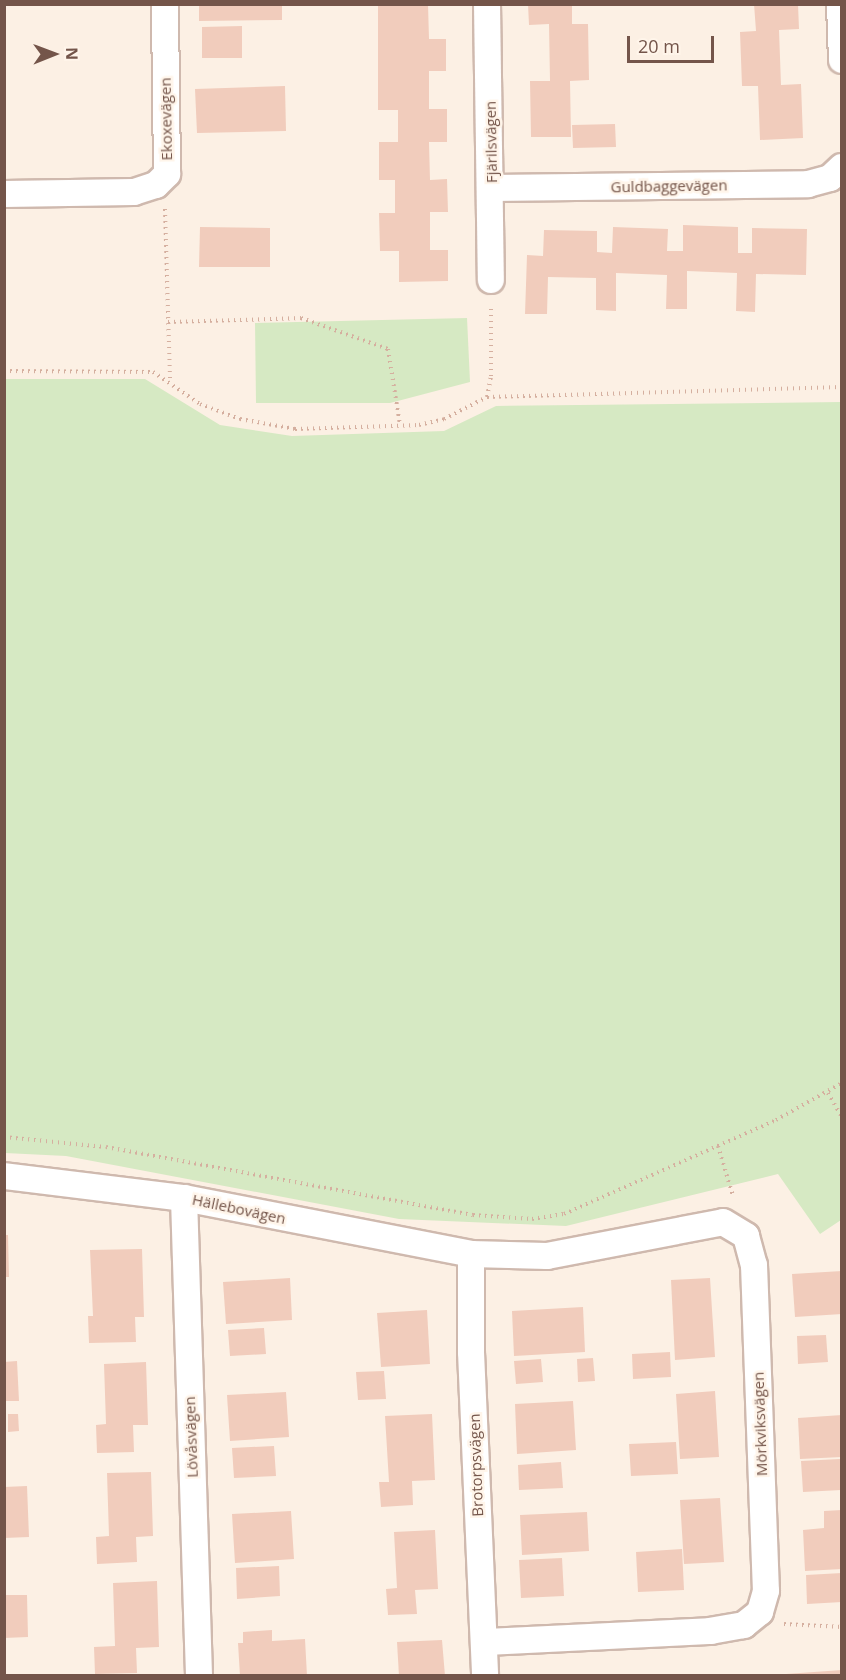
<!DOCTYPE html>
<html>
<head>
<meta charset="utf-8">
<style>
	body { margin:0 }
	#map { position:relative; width:846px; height:1680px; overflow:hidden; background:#fcf0e4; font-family:"Open Sans",sans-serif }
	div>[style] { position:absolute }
	.green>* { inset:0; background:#d6e9c3 }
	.building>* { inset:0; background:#f1ccbc }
	.path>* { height:4px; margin-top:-2px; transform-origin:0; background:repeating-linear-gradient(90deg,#d5af9f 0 1.5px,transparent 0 6px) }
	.roads { filter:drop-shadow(2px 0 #cfb9ae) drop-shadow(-2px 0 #cfb9ae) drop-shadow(0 2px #cfb9ae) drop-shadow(0 -2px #cfb9ae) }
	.street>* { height:26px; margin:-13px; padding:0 13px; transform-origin:13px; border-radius:13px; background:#fff }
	span { translate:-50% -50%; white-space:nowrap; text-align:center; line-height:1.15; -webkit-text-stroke:5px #fff5ea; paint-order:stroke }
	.street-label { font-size:15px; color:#74554a }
	.frame { position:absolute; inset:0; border:6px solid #74554a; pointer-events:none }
	.north { position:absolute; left:24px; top:24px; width:60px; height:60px; -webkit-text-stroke:4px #fff5ea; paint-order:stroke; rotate:89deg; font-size:16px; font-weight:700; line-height:24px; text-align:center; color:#74554a }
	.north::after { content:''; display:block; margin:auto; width:21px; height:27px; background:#74554a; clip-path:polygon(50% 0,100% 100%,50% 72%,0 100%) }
	.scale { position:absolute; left:627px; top:36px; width:87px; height:27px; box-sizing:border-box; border:3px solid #74554a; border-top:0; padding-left:8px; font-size:18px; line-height:21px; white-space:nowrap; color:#74554a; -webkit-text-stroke:4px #fff5ea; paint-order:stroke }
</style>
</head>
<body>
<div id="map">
	<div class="green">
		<div style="clip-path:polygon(467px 318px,470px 382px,390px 403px,256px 403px,255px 323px)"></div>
		<div style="clip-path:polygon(5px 379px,145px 379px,220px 425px,292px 436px,444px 431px,496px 406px,841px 402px,841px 1220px,820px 1234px,778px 1174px,566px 1226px,399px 1219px,66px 1156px,5px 1153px)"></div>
	</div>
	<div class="building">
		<div style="clip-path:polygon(199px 4px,282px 4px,282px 20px,199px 21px)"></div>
		<div style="clip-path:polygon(378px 4px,428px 4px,429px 39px,446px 39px,446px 71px,429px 71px,429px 109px,447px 109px,447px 142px,429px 142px,430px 180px,447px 179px,448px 212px,430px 212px,430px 250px,448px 250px,448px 281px,399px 282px,399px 251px,380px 251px,379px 213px,395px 213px,395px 180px,379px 180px,379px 142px,398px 142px,398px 110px,378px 110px)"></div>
		<div style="clip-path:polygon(528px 4px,572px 4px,572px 24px,588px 24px,589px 80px,570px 81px,571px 137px,531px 137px,530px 81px,550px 81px,549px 24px,529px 25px)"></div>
		<div style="clip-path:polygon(754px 4px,798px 4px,799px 29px,779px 30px,781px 85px,801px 84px,803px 138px,760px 140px,758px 86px,742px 86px,740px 32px,756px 31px)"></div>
		<div style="clip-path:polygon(242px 26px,242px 58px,202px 58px,202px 27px)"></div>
		<div style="clip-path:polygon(285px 86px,286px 131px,197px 133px,195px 89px)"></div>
		<div style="clip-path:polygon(615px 124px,616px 147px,573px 148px,572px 125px)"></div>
		<div style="clip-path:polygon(683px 225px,738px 227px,738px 253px,752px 253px,752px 228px,807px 229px,806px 275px,756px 274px,755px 312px,736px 311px,737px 273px,687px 271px,687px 309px,666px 309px,667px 275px,616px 273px,616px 311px,596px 310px,596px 278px,548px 277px,547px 314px,525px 314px,527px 255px,543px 256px,544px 230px,597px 231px,597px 252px,612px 253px,613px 227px,668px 229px,667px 251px,683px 251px)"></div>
		<div style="clip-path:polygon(200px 227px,270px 228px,270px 267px,199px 267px)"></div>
		<div style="clip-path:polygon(4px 1235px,8px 1235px,9px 1277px,4px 1277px)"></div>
		<div style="clip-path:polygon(142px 1249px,144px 1317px,135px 1317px,136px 1342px,89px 1343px,88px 1316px,93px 1316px,90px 1250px)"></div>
		<div style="clip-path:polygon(842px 1271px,842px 1314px,795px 1317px,792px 1274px)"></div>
		<div style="clip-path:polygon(290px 1278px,292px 1320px,226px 1324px,223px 1282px)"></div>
		<div style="clip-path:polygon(710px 1278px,715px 1357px,675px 1360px,671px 1280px)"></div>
		<div style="clip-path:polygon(583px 1307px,585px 1352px,514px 1356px,512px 1311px)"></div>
		<div style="clip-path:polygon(427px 1310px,430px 1364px,381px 1367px,377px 1313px)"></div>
		<div style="clip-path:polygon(264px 1328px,266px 1354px,230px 1356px,228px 1330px)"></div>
		<div style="clip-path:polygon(826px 1335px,828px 1362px,798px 1364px,797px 1336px)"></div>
		<div style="clip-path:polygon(670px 1352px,671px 1377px,633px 1379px,632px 1354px)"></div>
		<div style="clip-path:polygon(593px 1358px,595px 1381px,578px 1382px,577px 1359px)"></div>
		<div style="clip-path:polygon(541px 1359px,543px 1382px,516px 1384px,514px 1361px)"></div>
		<div style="clip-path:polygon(17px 1361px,19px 1401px,4px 1401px,4px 1362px)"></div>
		<div style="clip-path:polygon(146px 1362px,148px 1425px,133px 1425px,134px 1452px,97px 1453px,96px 1425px,106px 1424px,104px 1364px)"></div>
		<div style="clip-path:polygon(384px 1371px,386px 1399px,358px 1400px,356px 1372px)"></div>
		<div style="clip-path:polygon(715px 1391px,719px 1457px,680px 1459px,676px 1394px)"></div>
		<div style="clip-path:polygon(286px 1392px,289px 1437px,230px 1441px,227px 1395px)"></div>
		<div style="clip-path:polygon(573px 1401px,576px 1450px,517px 1454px,515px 1404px)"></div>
		<div style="clip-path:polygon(8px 1414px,18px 1414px,19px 1431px,8px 1432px)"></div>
		<div style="clip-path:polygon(432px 1414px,435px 1480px,412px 1481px,413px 1505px,381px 1507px,379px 1482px,389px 1482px,385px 1416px)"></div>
		<div style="clip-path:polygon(842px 1415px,842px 1457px,800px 1459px,798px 1418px)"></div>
		<div style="clip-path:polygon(676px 1442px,678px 1474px,631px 1476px,629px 1444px)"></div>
		<div style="clip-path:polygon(274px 1446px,276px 1476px,234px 1478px,232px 1448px)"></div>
		<div style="clip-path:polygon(840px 1459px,841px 1490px,803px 1492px,801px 1461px)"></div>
		<div style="clip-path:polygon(561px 1462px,563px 1488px,519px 1490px,518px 1465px)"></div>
		<div style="clip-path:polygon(151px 1472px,153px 1536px,136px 1537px,137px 1562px,97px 1564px,96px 1537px,109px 1536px,107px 1473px)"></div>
		<div style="clip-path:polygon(27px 1486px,29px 1537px,4px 1538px,4px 1487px)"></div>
		<div style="clip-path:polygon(720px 1498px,724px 1562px,684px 1564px,680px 1500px)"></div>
		<div style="clip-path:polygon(842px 1510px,842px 1569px,805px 1571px,803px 1530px,824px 1528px,824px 1511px)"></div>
		<div style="clip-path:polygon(291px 1511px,294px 1559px,235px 1563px,232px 1514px)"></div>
		<div style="clip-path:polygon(587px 1512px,589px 1551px,522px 1555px,520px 1515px)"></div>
		<div style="clip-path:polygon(435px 1530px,438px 1589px,415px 1590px,417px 1614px,388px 1615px,386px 1589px,397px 1588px,394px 1532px)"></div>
		<div style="clip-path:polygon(682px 1549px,684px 1590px,638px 1592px,636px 1552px)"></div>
		<div style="clip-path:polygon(562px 1558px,564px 1596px,521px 1598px,519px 1560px)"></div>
		<div style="clip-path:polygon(279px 1566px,280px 1596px,237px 1599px,236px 1568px)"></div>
		<div style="clip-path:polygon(842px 1573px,842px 1602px,807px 1604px,806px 1575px)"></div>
		<div style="clip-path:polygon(157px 1581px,159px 1647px,136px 1648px,137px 1673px,95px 1674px,94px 1647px,115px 1646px,113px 1583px)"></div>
		<div style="clip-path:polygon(4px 1595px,27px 1595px,28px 1637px,4px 1638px)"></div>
		<div style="clip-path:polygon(272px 1630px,272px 1641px,305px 1639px,307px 1676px,240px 1676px,238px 1643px,243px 1643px,243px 1632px)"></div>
		<div style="clip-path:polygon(442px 1640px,445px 1676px,399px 1676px,397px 1642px)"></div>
		<div style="clip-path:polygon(842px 1670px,842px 1676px,786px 1676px,786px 1674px)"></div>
	</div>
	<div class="path">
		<div style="left:165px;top:209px;width:173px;rotate:88.3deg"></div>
		<div style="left:168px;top:322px;width:133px;rotate:-1.7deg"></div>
		<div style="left:301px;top:318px;width:92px;rotate:19.6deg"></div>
		<div style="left:388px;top:349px;width:77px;rotate:81deg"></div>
		<div style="left:4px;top:371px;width:149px;rotate:0.4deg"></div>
		<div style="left:153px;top:372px;width:57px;rotate:34.2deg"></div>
		<div style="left:200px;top:404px;width:43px;rotate:20.6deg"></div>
		<div style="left:240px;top:419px;width:56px;rotate:10.3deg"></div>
		<div style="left:295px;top:429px;width:124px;rotate:-1.8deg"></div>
		<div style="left:419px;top:425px;width:26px;rotate:-13deg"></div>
		<div style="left:444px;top:419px;width:48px;rotate:-27.1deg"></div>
		<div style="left:487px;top:397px;width:355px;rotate:-1.6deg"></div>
		<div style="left:487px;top:397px;width:21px;rotate:-79deg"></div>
		<div style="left:491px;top:376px;width:71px;rotate:-90deg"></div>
		<div style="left:828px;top:1093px;width:28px;rotate:60deg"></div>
		<div style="left:4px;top:1137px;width:102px;rotate:5.6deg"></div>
		<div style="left:106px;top:1147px;width:373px;rotate:10.5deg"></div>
		<div style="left:473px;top:1215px;width:59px;rotate:3.9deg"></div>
		<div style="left:532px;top:1219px;width:32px;rotate:-9deg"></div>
		<div style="left:564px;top:1214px;width:232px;rotate:-23.9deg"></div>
		<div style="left:776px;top:1120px;width:76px;rotate:-29.3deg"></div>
		<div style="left:718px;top:1146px;width:52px;rotate:73.3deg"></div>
		<div style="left:784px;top:1624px;width:58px;rotate:3deg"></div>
	</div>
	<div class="roads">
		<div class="street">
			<div style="left:487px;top:4px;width:276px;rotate:89.2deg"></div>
			<div style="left:840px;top:4px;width:56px;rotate:88deg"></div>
			<div style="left:492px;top:188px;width:316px;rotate:-0.7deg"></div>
			<div style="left:808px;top:184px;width:23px;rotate:-15deg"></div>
			<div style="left:830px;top:178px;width:16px;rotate:-43deg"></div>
			<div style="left:4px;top:194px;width:130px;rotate:-0.9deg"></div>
			<div style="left:134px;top:192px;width:23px;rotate:-18deg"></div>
			<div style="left:156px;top:185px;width:16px;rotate:-45deg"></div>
			<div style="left:167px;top:174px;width:170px;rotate:-90.7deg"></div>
			<div style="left:4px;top:1176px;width:181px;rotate:7deg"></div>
			<div style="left:184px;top:1198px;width:292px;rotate:11deg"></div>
			<div style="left:471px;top:1254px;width:76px;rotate:1.5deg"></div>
			<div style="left:547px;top:1256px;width:179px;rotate:-10.9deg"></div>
			<div style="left:723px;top:1222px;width:27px;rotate:31deg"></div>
			<div style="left:746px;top:1236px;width:30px;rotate:75deg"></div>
			<div style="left:754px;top:1265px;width:326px;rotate:87.9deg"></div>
			<div style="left:766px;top:1591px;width:22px;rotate:106deg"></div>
			<div style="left:760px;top:1612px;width:21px;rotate:141deg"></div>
			<div style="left:744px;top:1625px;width:34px;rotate:170deg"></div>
			<div style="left:711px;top:1631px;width:227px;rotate:177.2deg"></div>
			<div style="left:184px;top:1198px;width:478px;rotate:88.2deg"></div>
			<div style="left:471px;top:1254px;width:98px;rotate:90deg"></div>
			<div style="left:471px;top:1352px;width:324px;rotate:87.5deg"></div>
		</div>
	</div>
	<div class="street-label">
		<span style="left:166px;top:119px;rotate:-91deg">Ekoxevägen</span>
		<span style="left:491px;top:142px;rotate:-91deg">Fjärilsvägen</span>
		<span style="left:669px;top:186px;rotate:-1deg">Guldbaggevägen</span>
		<span style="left:239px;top:1209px;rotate:12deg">Hällebovägen</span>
		<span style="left:760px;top:1424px;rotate:-92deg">Mörkviksvägen</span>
		<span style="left:191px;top:1437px;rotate:-92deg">Lövåsvägen</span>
		<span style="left:476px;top:1465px;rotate:-92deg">Brotorpsvägen</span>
	</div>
	<div class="frame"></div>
	<div class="north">N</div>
	<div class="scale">20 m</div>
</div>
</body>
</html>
